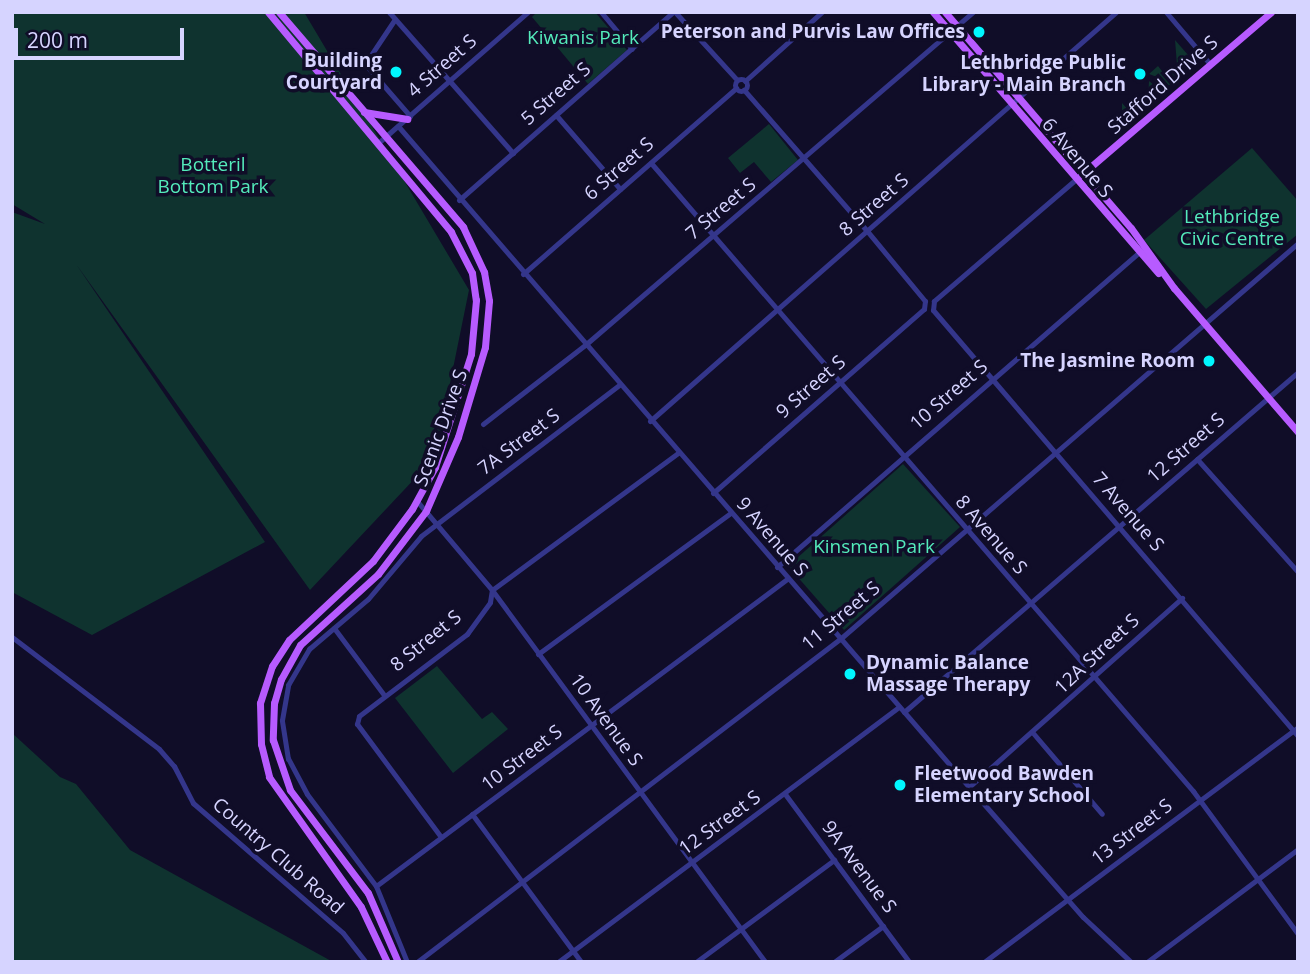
<!DOCTYPE html>
<html>
<head>
<meta charset="utf-8">
<style>
	body { margin:0 }
	#map { position:relative; width:1310px; height:974px; overflow:hidden; background:#100d28; font-family:"Open Sans",sans-serif }
	div>[style] { position:absolute }
	.green>* { inset:0; background:#0f332f }
	.minor>* { height:5px; margin:-2.5px; padding:0 2.5px; transform-origin:2.5px; border-radius:2.5px; background:#34368b }
	.minor>.ring { margin:-2.5px; padding:0; box-sizing:content-box; background:none; border:5px solid #34368b; border-radius:50% }
	.major>* { height:7px; margin:-3.5px; padding:0 3.5px; transform-origin:3.5px; border-radius:3.5px; background:#b75bff }
	.dots>* { width:19px; height:19px; translate:-50% -50%; box-sizing:border-box; border:4px solid #100d28; border-radius:50% }
	span { translate:-50% -50%; white-space:nowrap; text-align:center; line-height:1.15; -webkit-text-stroke:7px #100d28; paint-order:stroke }
	.poi-label { font-size:19px; color:#d6d4ff; font-weight:700 }
	.right { translate:-100% -50%; text-align:right }
	.left { translate:0 -50%; text-align:left }
	.park-label { font-size:19px; color:#54ebbb }
	.street-label { font-size:19px; color:#d6d4ff }
	.frame { position:absolute; inset:0; border:14px solid #d6d4ff; pointer-events:none }
	.scale { position:absolute; left:14px; top:28px; width:170px; height:32px; box-sizing:border-box; border:4px solid #d6d4ff; border-top:0; padding-left:9px; font-size:21px; line-height:24px; white-space:nowrap; color:#d6d4ff; -webkit-text-stroke:5px #100d28; paint-order:stroke }
</style>
</head>
<body>
<div id="map">
	<div class="green">
		<div style="clip-path:polygon(12px 12px,304px 12px,469px 290px,435px 457px,310px 590px,76px 264px,265px 542px,92px 635px,12px 592px,12px 212px,45px 224px,12px 204px)"></div>
		<div style="clip-path:polygon(537px 12px,595px 12px,627px 50px,588px 84px,532px 17px)"></div>
		<div style="clip-path:polygon(1175px 40px,1195px 63px,1132px 117px,1122px 110px,1122px 103px,1130px 112px,1148px 98px,1149px 81px,1155px 86px,1157px 77px,1149px 74px,1158px 66px,1165px 75px,1177px 65px)"></div>
		<div style="clip-path:polygon(769px 124px,798px 160px,771px 182px,754px 162px,740px 173px,728px 158px)"></div>
		<div style="clip-path:polygon(1252px 148px,1298px 201px,1298px 234px,1206px 309px,1144px 240px)"></div>
		<div style="clip-path:polygon(903px 464px,960px 527px,844px 630px,788px 566px)"></div>
		<div style="clip-path:polygon(437px 666px,482px 719px,492px 712px,508px 729px,453px 773px,395px 698px)"></div>
		<div style="clip-path:polygon(12px 733px,60px 777px,76px 784px,130px 850px,333px 962px,12px 962px)"></div>
	</div>
	<div class="minor">
		<div style="left:389px;top:12px;width:188px;rotate:48.7deg"></div>
		<div style="left:601px;top:12px;width:48px;rotate:50deg"></div>
		<div style="left:675px;top:12px;width:92px;rotate:47.6deg"></div>
		<div style="left:1166px;top:12px;width:68px;rotate:49.8deg"></div>
		<div style="left:395px;top:19px;width:54px;rotate:123.7deg"></div>
		<div style="left:365px;top:64px;width:69px;rotate:49.1deg"></div>
		<div class="ring" style="left:735px;top:79px;width:7px;height:7px"></div>
		<div style="left:745px;top:81px;width:103px;rotate:-41.9deg"></div>
		<div style="left:556px;top:115px;width:98px;rotate:49.1deg"></div>
		<div style="left:398px;top:126px;width:873px;rotate:49.18deg"></div>
		<div style="left:969px;top:787px;width:173px;rotate:48.8deg"></div>
		<div style="left:1083px;top:917px;width:66px;rotate:43.2deg"></div>
		<div style="left:377px;top:144px;width:201px;rotate:-41.2deg"></div>
		<div style="left:651px;top:163px;width:830px;rotate:49.2deg"></div>
		<div style="left:1193px;top:791px;width:177px;rotate:53.7deg"></div>
		<div style="left:1075px;top:180px;width:186px;rotate:139.4deg"></div>
		<div style="left:934px;top:301px;width:9px;rotate:96deg"></div>
		<div style="left:933px;top:310px;width:561px;rotate:49.41deg"></div>
		<div style="left:459px;top:200px;width:285px;rotate:-41.3deg"></div>
		<div style="left:523px;top:274px;width:283px;rotate:-41.1deg"></div>
		<div style="left:650px;top:421px;width:620px;rotate:-41.27deg"></div>
		<div style="left:483px;top:424px;width:129px;rotate:-37.8deg"></div>
		<div style="left:585px;top:345px;width:511px;rotate:-40.64deg"></div>
		<div style="left:1197px;top:459px;width:152px;rotate:48.2deg"></div>
		<div style="left:713px;top:493px;width:280px;rotate:-41.1deg"></div>
		<div style="left:924px;top:309px;width:8px;rotate:-83deg"></div>
		<div style="left:925px;top:301px;width:89px;rotate:-129.6deg"></div>
		<div style="left:868px;top:232px;width:189px;rotate:-131.1deg"></div>
		<div style="left:417px;top:501px;width:116px;rotate:49.9deg"></div>
		<div style="left:492px;top:590px;width:461px;rotate:53.7deg"></div>
		<div style="left:777px;top:567px;width:483px;rotate:-41deg"></div>
		<div style="left:334px;top:628px;width:84px;rotate:53.3deg"></div>
		<div style="left:12px;top:637px;width:185px;rotate:37.3deg"></div>
		<div style="left:159px;top:749px;width:23px;rotate:49deg"></div>
		<div style="left:174px;top:766px;width:42px;rotate:62.8deg"></div>
		<div style="left:193px;top:803px;width:198px;rotate:40.9deg"></div>
		<div style="left:343px;top:933px;width:37px;rotate:52deg"></div>
		<div style="left:538px;top:654px;width:239px;rotate:-36.2deg"></div>
		<div style="left:904px;top:712px;width:520px;rotate:-40.79deg"></div>
		<div style="left:1033px;top:733px;width:106px;rotate:49.6deg"></div>
		<div style="left:969px;top:787px;width:285px;rotate:-41.6deg"></div>
		<div style="left:785px;top:794px;width:207px;rotate:53.5deg"></div>
		<div style="left:472px;top:814px;width:184px;rotate:53.6deg"></div>
		<div style="left:441px;top:837px;width:141px;rotate:-126.6deg"></div>
		<div style="left:357px;top:724px;width:8px;rotate:-76deg"></div>
		<div style="left:359px;top:716px;width:136px;rotate:-37.2deg"></div>
		<div style="left:467px;top:634px;width:39px;rotate:-54deg"></div>
		<div style="left:490px;top:602px;width:12px;rotate:-81deg"></div>
		<div style="left:492px;top:590px;width:231px;rotate:-36.4deg"></div>
		<div style="left:376px;top:886px;width:513px;rotate:-36.76deg"></div>
		<div style="left:407px;top:962px;width:82px;rotate:-112.2deg"></div>
		<div style="left:376px;top:886px;width:115px;rotate:-126.9deg"></div>
		<div style="left:307px;top:794px;width:40px;rotate:-118deg"></div>
		<div style="left:288px;top:759px;width:39px;rotate:-99deg"></div>
		<div style="left:282px;top:720px;width:36px;rotate:-80deg"></div>
		<div style="left:288px;top:685px;width:42px;rotate:-59.7deg"></div>
		<div style="left:309px;top:649px;width:77px;rotate:-40.3deg"></div>
		<div style="left:368px;top:599px;width:82px;rotate:-49.9deg"></div>
		<div style="left:421px;top:536px;width:249px;rotate:-37.3deg"></div>
		<div style="left:417px;top:962px;width:532px;rotate:-37.37deg"></div>
		<div style="left:840px;top:639px;width:605px;rotate:-40.85deg"></div>
		<div style="left:558px;top:962px;width:426px;rotate:-36.8deg"></div>
		<div style="left:696px;top:962px;width:172px;rotate:-36.5deg"></div>
		<div style="left:834px;top:962px;width:61px;rotate:-36.3deg"></div>
		<div style="left:984px;top:962px;width:392px;rotate:-36.8deg"></div>
		<div style="left:1147px;top:962px;width:189px;rotate:-36.8deg"></div>
	</div>
	<div class="major">
		<div style="left:268px;top:12px;width:286px;rotate:50.2deg"></div>
		<div style="left:451px;top:232px;width:46px;rotate:62.9deg"></div>
		<div style="left:472px;top:273px;width:27px;rotate:82deg"></div>
		<div style="left:476px;top:300px;width:54px;rotate:95.3deg"></div>
		<div style="left:471px;top:354px;width:119px;rotate:107.7deg"></div>
		<div style="left:435px;top:467px;width:48px;rotate:118.7deg"></div>
		<div style="left:412px;top:509px;width:65px;rotate:126.9deg"></div>
		<div style="left:373px;top:561px;width:115px;rotate:136.8deg"></div>
		<div style="left:289px;top:640px;width:31px;rotate:123deg"></div>
		<div style="left:272px;top:666px;width:39px;rotate:108deg"></div>
		<div style="left:260px;top:703px;width:41px;rotate:88.6deg"></div>
		<div style="left:261px;top:744px;width:34px;rotate:76deg"></div>
		<div style="left:269px;top:777px;width:159px;rotate:54.7deg"></div>
		<div style="left:361px;top:907px;width:61px;rotate:64.7deg"></div>
		<div style="left:279px;top:12px;width:283px;rotate:49.4deg"></div>
		<div style="left:463px;top:227px;width:50px;rotate:65deg"></div>
		<div style="left:484px;top:272px;width:29px;rotate:80deg"></div>
		<div style="left:489px;top:301px;width:46px;rotate:95deg"></div>
		<div style="left:485px;top:347px;width:94px;rotate:106.7deg"></div>
		<div style="left:458px;top:437px;width:81px;rotate:113.4deg"></div>
		<div style="left:426px;top:511px;width:79px;rotate:127.3deg"></div>
		<div style="left:378px;top:574px;width:105px;rotate:137.7deg"></div>
		<div style="left:300px;top:645px;width:39px;rotate:119deg"></div>
		<div style="left:281px;top:679px;width:25px;rotate:106deg"></div>
		<div style="left:274px;top:703px;width:37px;rotate:92deg"></div>
		<div style="left:273px;top:740px;width:53px;rotate:71.2deg"></div>
		<div style="left:290px;top:790px;width:129px;rotate:52.9deg"></div>
		<div style="left:368px;top:893px;width:75px;rotate:66.5deg"></div>
		<div style="left:933px;top:12px;width:345px;rotate:49.2deg"></div>
		<div style="left:945px;top:12px;width:285px;rotate:49.3deg"></div>
		<div style="left:1131px;top:228px;width:74px;rotate:54.4deg"></div>
		<div style="left:1174px;top:288px;width:190px;rotate:49.3deg"></div>
		<div style="left:364px;top:112px;width:44px;rotate:9.2deg"></div>
		<div style="left:1081px;top:175px;width:250px;rotate:-40.6deg"></div>
	</div>
	<div class="dots">
		<div style="left:979px;top:32px;background:#00f7ff"></div>
		<div style="left:396px;top:72px;background:#00f7ff"></div>
		<div style="left:1140px;top:74px;background:#00f7ff"></div>
		<div style="left:1209px;top:361px;background:#00f7ff"></div>
		<div style="left:850px;top:674px;background:#00f7ff"></div>
		<div style="left:900px;top:785px;background:#00f7ff"></div>
	</div>
	<div class="poi-label">
		<span class="right" style="left:965px;top:32px">Peterson and Purvis Law Offices</span>
		<span class="right" style="left:382px;top:72px">Building<br>Courtyard</span>
		<span class="right" style="left:1126px;top:74px">Lethbridge Public<br>Library - Main Branch</span>
		<span class="right" style="left:1195px;top:361px">The Jasmine Room</span>
		<span class="left" style="left:866px;top:674px">Dynamic Balance<br>Massage Therapy</span>
		<span class="left" style="left:914px;top:785px">Fleetwood Bawden<br>Elementary School</span>
	</div>
	<div class="park-label">
		<span style="left:583px;top:38px">Kiwanis Park</span>
		<span style="left:213px;top:176px">Botteril<br>Bottom Park</span>
		<span style="left:1232px;top:228px">Lethbridge<br>Civic Centre</span>
		<span style="left:874px;top:547px">Kinsmen Park</span>
	</div>
	<div class="street-label">
		<span style="left:442px;top:66px;rotate:-41deg">4 Street S</span>
		<span style="left:1163px;top:85px;rotate:-41deg">Stafford Drive S</span>
		<span style="left:556px;top:94px;rotate:-41deg">5 Street S</span>
		<span style="left:1077px;top:158px;rotate:50deg">6 Avenue S</span>
		<span style="left:619px;top:169px;rotate:-41deg">6 Street S</span>
		<span style="left:874px;top:205px;rotate:-41deg">8 Street S</span>
		<span style="left:721px;top:209px;rotate:-40deg">7 Street S</span>
		<span style="left:811px;top:387px;rotate:-41deg">9 Street S</span>
		<span style="left:949px;top:395px;rotate:-41deg">10 Street S</span>
		<span style="left:441px;top:428px;rotate:-70deg">Scenic Drive S</span>
		<span style="left:519px;top:442px;rotate:-37deg">7A Street S</span>
		<span style="left:1186px;top:448px;rotate:-41deg">12 Street S</span>
		<span style="left:1128px;top:512px;rotate:49deg">7 Avenue S</span>
		<span style="left:991px;top:535px;rotate:49deg">8 Avenue S</span>
		<span style="left:772px;top:537px;rotate:49deg">9 Avenue S</span>
		<span style="left:841px;top:616px;rotate:-40deg">11 Street S</span>
		<span style="left:426px;top:641px;rotate:-39deg">8 Street S</span>
		<span style="left:1097px;top:654px;rotate:-43deg">12A Street S</span>
		<span style="left:606px;top:720px;rotate:54deg">10 Avenue S</span>
		<span style="left:522px;top:758px;rotate:-37deg">10 Street S</span>
		<span style="left:720px;top:823px;rotate:-36deg">12 Street S</span>
		<span style="left:1132px;top:832px;rotate:-37deg">13 Street S</span>
		<span style="left:278px;top:856px;rotate:41deg">Country Club Road</span>
		<span style="left:859px;top:867px;rotate:53deg">9A Avenue S</span>
	</div>
	<div class="frame"></div>
	<div class="scale">200 m</div>
</div>
</body>
</html>
